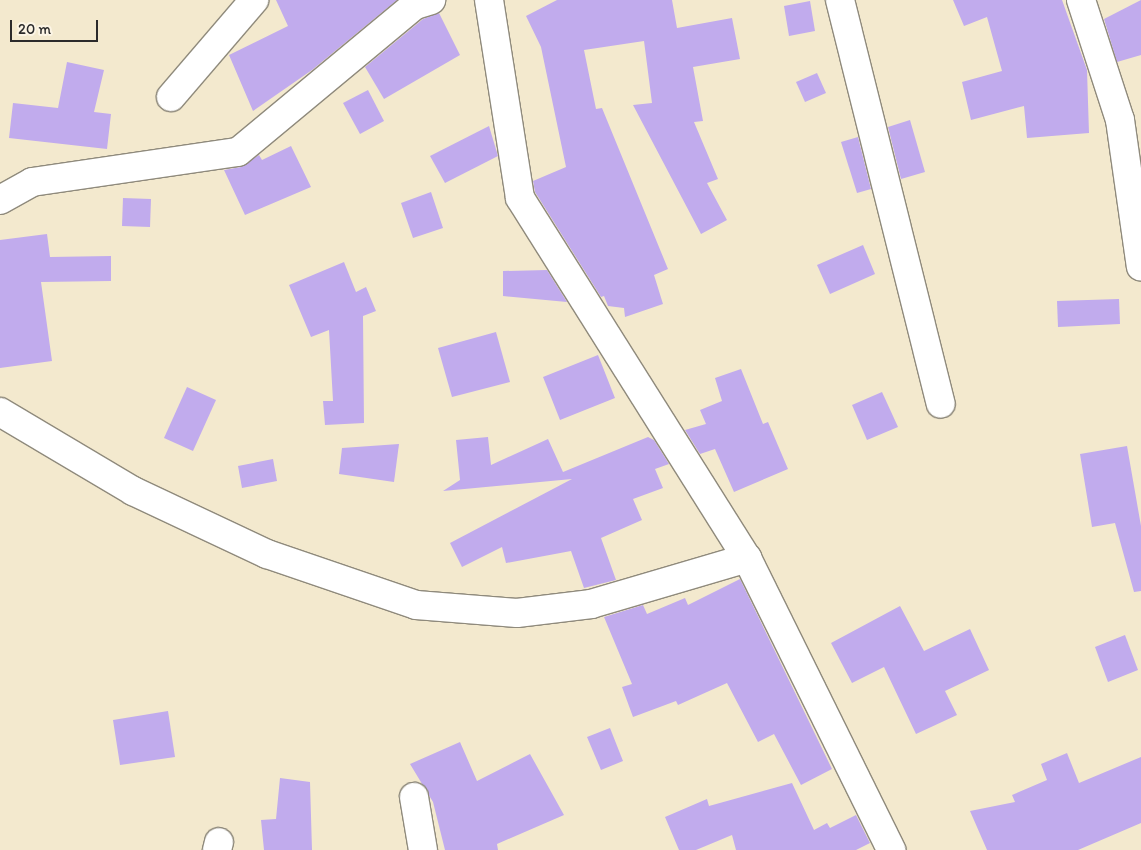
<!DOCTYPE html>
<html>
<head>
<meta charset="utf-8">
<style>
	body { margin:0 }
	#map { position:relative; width:1141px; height:850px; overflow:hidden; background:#f3e9ce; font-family:Itim,sans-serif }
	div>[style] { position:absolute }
	.building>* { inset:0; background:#c1abed }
	.roads { filter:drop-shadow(1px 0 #8f8a7c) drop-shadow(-1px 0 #8f8a7c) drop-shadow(0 1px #8f8a7c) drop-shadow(0 -1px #8f8a7c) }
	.minor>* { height:28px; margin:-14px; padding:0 14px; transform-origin:14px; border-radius:14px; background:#fff }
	span { translate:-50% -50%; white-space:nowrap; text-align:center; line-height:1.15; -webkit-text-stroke:4px #fcf5e5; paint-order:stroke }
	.scale { position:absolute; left:10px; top:20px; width:88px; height:22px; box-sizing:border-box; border:2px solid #2b2b2b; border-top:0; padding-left:6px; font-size:15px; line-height:18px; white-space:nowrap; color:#2b2b2b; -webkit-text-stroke:4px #fcf5e5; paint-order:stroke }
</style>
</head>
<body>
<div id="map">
	<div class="building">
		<div style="clip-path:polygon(276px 0,397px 0,312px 70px,253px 111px,229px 55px,288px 26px)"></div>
		<div style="clip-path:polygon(557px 0,672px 0,677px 28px,732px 18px,740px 59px,693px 67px,703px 121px,694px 122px,718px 179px,707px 183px,727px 220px,701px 234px,633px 105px,652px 103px,644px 41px,584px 50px,596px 109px,602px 108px,668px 269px,654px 275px,663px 304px,625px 317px,624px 308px,608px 306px,604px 296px,601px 297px,535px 192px,533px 181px,566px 167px,541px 47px,526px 16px)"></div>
		<div style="clip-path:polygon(953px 0,1062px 0,1087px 70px,1089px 133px,1027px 138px,1024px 106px,971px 120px,962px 82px,1002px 71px,987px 17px,964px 26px)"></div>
		<div style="clip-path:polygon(1141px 0,1141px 55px,1117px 62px,1104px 19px)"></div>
		<div style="clip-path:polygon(810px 1px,815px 31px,789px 36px,784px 6px)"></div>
		<div style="clip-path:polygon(439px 13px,460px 55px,384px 99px,365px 67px,423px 19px)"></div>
		<div style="clip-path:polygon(67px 62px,104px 70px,94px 112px,111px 114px,107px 149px,9px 138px,13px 103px,58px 108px)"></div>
		<div style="clip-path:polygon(817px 73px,826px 93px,805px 102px,796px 82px)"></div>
		<div style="clip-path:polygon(368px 90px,384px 121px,360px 134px,343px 103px)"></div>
		<div style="clip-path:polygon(910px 120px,925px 172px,901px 179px,888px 127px)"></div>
		<div style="clip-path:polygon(489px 126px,498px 156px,445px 183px,430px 156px)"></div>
		<div style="clip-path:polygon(858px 137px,871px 189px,857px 193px,841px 142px)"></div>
		<div style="clip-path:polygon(291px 146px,311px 187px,245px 215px,224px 170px,241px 167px,259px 155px,262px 160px)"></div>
		<div style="clip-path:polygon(431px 192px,443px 228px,413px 238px,401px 203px)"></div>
		<div style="clip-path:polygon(123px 198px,151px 199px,150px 227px,122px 226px)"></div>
		<div style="clip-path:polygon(47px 234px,50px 257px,111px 256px,111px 281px,41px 282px,52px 361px,0 368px,0 240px)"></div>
		<div style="clip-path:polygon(863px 245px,875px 274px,830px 294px,817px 265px)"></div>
		<div style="clip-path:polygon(344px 262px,356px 292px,366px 287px,376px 311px,363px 316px,364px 423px,325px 425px,323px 401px,333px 401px,329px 330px,311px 337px,289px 285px)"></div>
		<div style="clip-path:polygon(547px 270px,567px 302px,503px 296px,503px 271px)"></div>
		<div style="clip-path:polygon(1119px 299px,1120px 324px,1058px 327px,1057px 301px)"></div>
		<div style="clip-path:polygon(496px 332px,510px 382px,452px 397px,438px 348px)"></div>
		<div style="clip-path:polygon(598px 355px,615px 398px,560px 420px,543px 377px)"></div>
		<div style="clip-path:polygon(741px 369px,763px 424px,768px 422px,788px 469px,734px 492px,715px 449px,700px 454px,685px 430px,706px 424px,700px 410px,722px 401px,715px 378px)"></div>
		<div style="clip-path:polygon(187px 387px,216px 400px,193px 451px,164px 438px)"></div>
		<div style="clip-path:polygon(882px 392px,898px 427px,867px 440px,852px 405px)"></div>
		<div style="clip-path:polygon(488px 437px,491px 465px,548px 439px,563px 472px,648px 437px,654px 440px,669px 464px,655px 469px,663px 488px,633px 499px,642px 520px,601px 538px,616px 580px,584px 588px,571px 551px,506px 563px,502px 547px,462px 567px,450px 543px,572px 479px,443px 491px,460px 480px,456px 440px)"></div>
		<div style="clip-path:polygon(399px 444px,394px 482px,339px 474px,342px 448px)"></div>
		<div style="clip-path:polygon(1127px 446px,1141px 526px,1141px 591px,1134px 592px,1115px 523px,1092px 527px,1080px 454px)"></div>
		<div style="clip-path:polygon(273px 459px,277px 481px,242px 488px,238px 466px)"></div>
		<div style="clip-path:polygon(740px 579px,832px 769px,801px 785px,774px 734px,758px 742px,727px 683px,678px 705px,676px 701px,633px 717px,622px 687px,632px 684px,604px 617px,643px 605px,647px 614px,685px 598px,688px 605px)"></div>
		<div style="clip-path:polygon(900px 606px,924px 651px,970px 629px,989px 670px,945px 691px,957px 715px,916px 734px,884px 667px,852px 683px,831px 643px)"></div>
		<div style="clip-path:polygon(1125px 635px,1138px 670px,1108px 682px,1095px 647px)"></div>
		<div style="clip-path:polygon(168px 711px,175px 757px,120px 765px,113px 720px)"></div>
		<div style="clip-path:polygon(610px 728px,623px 761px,601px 770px,587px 737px)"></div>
		<div style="clip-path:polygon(460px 742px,477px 781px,530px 754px,564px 815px,497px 844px,498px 850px,445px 850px,433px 802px,410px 764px)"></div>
		<div style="clip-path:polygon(1067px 753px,1079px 783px,1141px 757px,1141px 823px,1078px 850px,987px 850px,970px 811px,1015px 802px,1012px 795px,1047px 780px,1041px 764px)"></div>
		<div style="clip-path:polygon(280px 778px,310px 782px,312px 850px,264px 850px,261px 820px,276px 819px)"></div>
		<div style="clip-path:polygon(792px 783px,814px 830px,827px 823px,830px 828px,856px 815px,870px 843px,856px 850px,736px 850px,732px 835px,696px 850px,679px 850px,665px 817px,707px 799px,709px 806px)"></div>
	</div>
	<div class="roads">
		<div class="minor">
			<div style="left:489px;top:0;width:200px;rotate:81.1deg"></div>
			<div style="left:520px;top:198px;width:426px;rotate:57.8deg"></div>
			<div style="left:747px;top:558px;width:326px;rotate:63.7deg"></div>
			<div style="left:840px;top:0;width:416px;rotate:76deg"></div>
			<div style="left:1081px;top:0;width:126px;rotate:72deg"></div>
			<div style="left:1120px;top:120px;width:148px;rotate:81.9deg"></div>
			<div style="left:171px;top:97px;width:128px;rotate:-49.4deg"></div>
			<div style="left:0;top:200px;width:37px;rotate:-29deg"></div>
			<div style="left:32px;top:182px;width:208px;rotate:-8.3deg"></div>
			<div style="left:238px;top:152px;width:230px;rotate:-39.7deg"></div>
			<div style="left:415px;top:5px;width:17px;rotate:-17deg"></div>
			<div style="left:0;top:412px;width:155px;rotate:30.7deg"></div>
			<div style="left:133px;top:491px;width:148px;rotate:25.2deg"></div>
			<div style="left:267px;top:554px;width:157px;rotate:18.9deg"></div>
			<div style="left:416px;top:605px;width:101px;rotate:4.5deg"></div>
			<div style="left:517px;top:613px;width:75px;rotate:-6.9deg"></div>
			<div style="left:591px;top:604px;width:163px;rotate:-16.4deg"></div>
			<div style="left:414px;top:797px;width:54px;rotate:80.4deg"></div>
			<div style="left:217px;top:850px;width:8px;rotate:-76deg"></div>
		</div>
	</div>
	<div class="scale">20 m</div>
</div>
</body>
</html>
